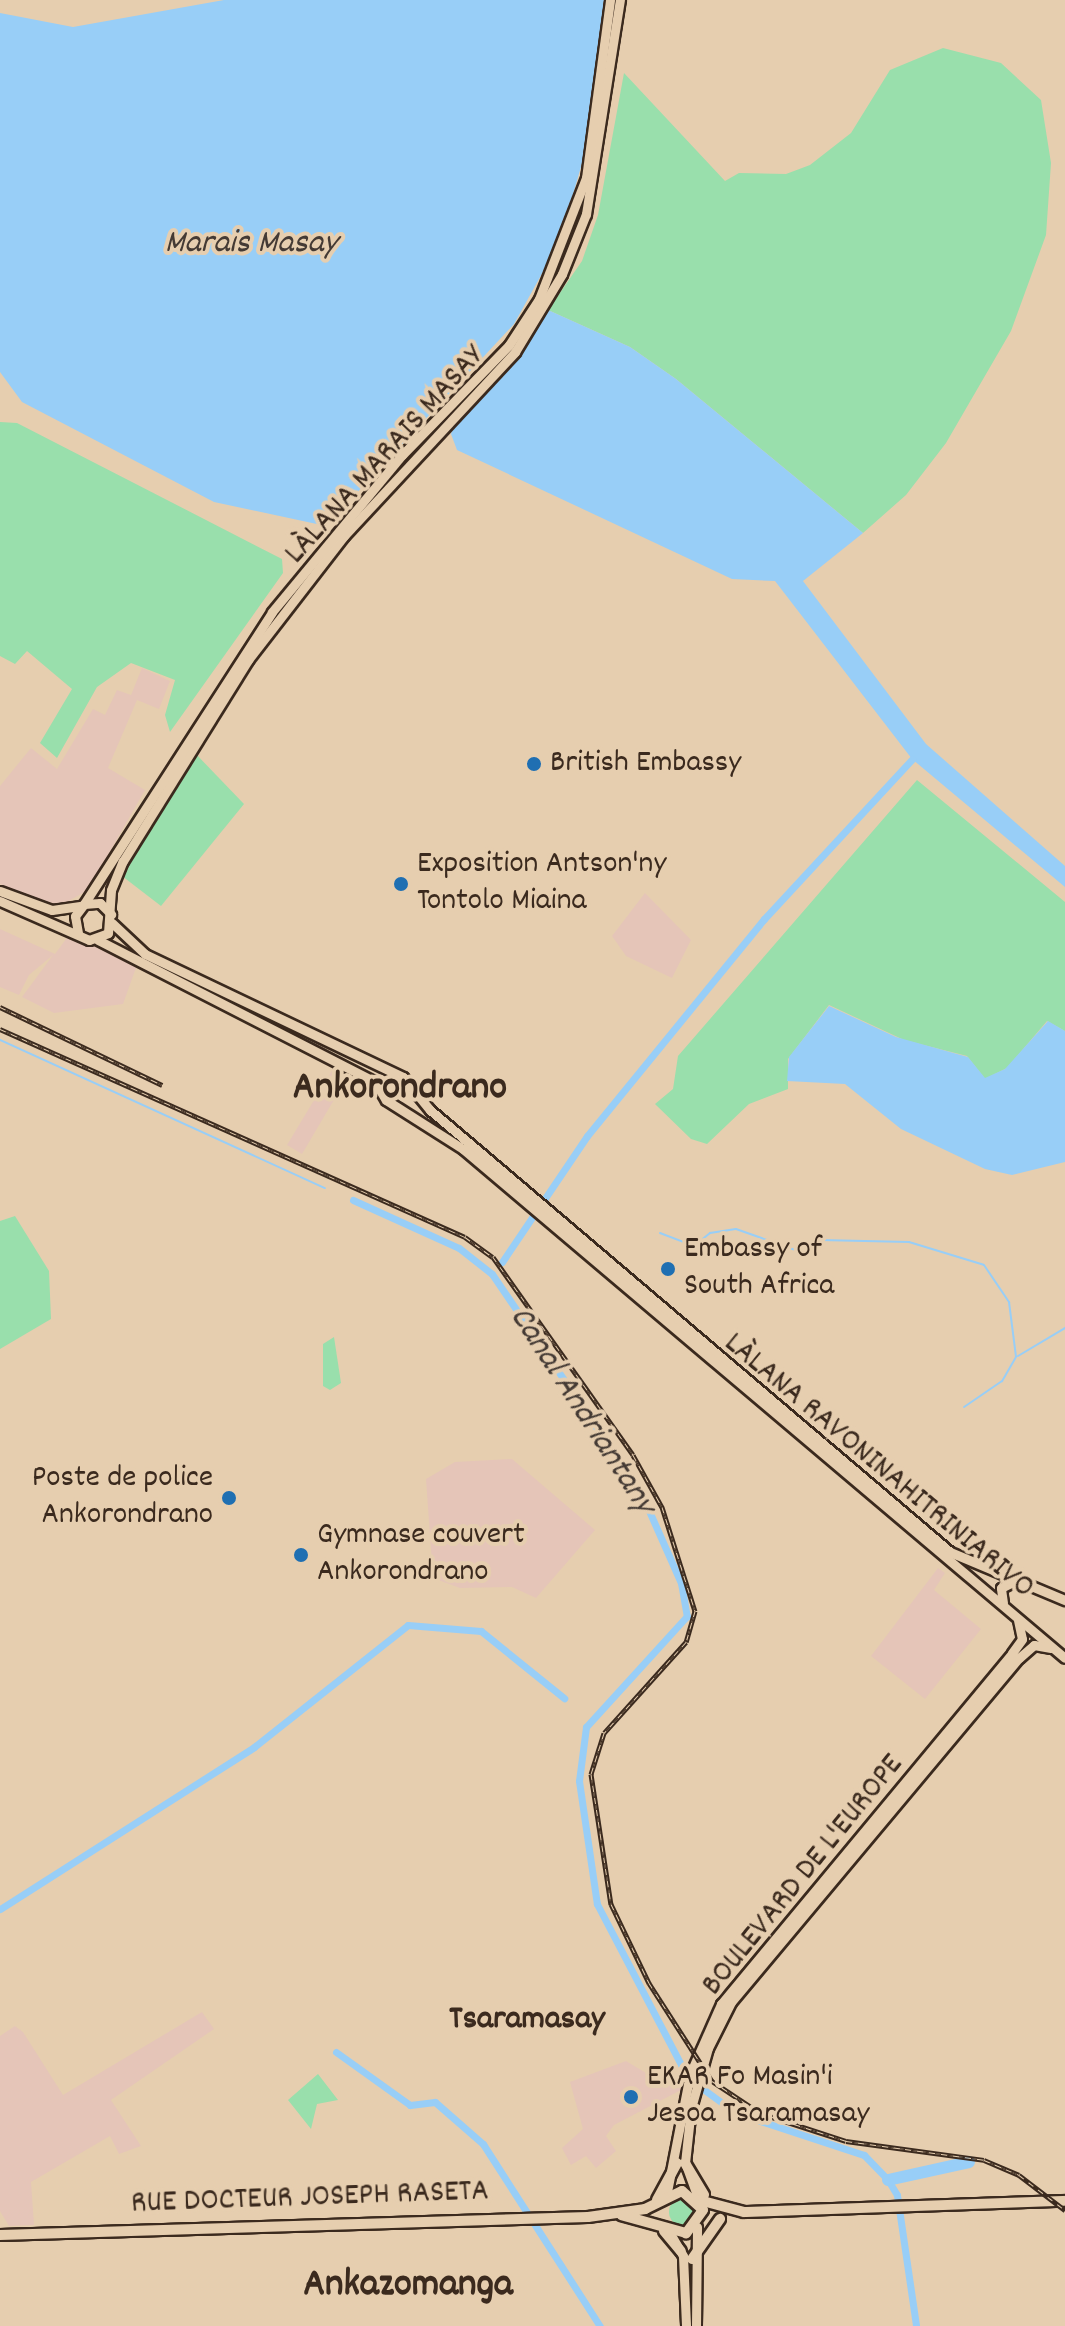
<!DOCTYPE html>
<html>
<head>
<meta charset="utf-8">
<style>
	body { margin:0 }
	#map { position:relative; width:1065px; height:2326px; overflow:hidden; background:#e6ceaf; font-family:Dekko,sans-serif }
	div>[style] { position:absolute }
	.built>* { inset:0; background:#e5c5b8 }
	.green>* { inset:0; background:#99dfac }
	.round { border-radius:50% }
	.water>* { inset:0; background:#98cef7 }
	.stream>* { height:2px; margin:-1px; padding:0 1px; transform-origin:1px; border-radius:1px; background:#98cef7 }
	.canal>* { height:7px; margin:-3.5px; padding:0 3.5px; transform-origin:3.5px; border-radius:3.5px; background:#98cef7 }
	.river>* { height:12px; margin:-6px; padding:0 6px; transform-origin:6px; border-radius:6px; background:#98cef7 }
	.roads { filter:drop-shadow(2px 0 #3b2a1e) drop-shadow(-2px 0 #3b2a1e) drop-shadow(0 2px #3b2a1e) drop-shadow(0 -2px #3b2a1e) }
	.secondary>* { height:9px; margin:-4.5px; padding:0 4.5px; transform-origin:4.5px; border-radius:4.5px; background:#e6ceaf }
	.primary>* { height:10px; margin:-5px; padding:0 5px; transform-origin:5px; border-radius:5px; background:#e6ceaf }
	.rail>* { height:5px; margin-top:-2.5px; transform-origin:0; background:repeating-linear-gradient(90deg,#e6ceaf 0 6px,#3b2a1e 0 12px); box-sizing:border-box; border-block:2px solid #3b2a1e }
	.dots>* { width:22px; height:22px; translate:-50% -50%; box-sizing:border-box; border:4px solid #e6ceaf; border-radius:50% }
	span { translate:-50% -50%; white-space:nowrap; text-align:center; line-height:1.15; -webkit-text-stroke:8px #e6ceaf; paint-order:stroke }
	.street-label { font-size:32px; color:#3b2a1e }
	.poi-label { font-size:32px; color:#3b2a1e }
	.left { translate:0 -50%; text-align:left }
	.right { translate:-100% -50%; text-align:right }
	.water-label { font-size:34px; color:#443a34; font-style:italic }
	.neighbourhood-label { font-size:34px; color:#3b2a1e; font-weight:700 }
	.district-label { font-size:40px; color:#3b2a1e; font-weight:700 }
</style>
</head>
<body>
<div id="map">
	<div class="built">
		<div style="clip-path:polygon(142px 668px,170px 681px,159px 709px,137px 700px,108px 768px,145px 790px,88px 890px,65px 903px,47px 904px,0 884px,0 786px,31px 748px,57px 769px,93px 709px,105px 715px,117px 690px,131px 695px)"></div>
		<div style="clip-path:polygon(645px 893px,691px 940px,672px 978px,626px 956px,612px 936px)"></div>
		<div style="clip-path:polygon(0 929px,55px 954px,69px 935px,83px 939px,137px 965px,123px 1004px,54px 1013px,22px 997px,53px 955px,29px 975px,19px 995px,0 987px)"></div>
		<div style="clip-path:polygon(334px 1067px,348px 1076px,302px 1154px,287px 1145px)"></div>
		<div style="clip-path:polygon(512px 1459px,595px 1530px,536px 1598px,512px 1587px,460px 1588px,433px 1578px,426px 1479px,455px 1462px)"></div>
		<div style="clip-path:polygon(938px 1568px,945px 1573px,934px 1590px,981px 1629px,925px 1699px,871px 1656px)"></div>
		<div style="clip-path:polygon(202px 2012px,214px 2029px,111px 2100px,141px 2146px,119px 2154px,110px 2136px,31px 2182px,34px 2225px,9px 2226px,0 2211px,0 2036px,15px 2026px,23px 2032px,63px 2095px)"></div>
		<div style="clip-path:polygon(626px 2061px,656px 2079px,677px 2073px,681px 2090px,614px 2125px,606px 2136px,616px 2151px,596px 2168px,586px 2156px,571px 2165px,562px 2148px,583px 2129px,570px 2082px)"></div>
	</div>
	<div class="green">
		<div style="clip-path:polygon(943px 48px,1001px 63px,1041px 100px,1051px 163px,1046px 235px,1011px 331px,946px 443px,906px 495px,863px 533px,676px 379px,630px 347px,548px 310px,582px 261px,598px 215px,624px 73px,725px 181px,739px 173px,786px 174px,810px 165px,851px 133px,890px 70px)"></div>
		<div style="clip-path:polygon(0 422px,17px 423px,282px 559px,283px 573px,170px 732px,165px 715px,175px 680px,131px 663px,97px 687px,57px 758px,40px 743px,72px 689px,27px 651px,15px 664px,0 656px)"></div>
		<div style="clip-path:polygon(194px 752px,244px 804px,161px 906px,122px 876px)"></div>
		<div style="clip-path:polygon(917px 780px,1065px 902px,1065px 1031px,1047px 1021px,1007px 1068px,985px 1079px,967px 1056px,904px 1040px,829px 1005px,788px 1059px,788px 1089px,749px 1104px,707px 1144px,691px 1139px,655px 1104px,673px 1089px,678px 1056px)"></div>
		<div style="clip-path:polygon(15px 1216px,49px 1271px,51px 1319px,0 1349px,0 1221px)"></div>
		<div style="clip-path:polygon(334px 1337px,341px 1383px,330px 1390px,323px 1386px,323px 1344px)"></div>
		<div style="clip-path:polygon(318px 2074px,338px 2100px,317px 2104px,311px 2129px,288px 2100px)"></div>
		<div class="round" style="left:669px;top:2198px;width:28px;height:28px"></div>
	</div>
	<div class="water">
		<div style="clip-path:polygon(224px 0,604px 0,587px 146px,559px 243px,514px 324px,326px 526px,214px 502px,22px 402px,0 372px,0 13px,73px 27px)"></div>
		<div style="clip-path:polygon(548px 310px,630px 347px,676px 379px,863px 533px,803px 581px,926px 744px,1065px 866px,1065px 887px,912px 759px,775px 581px,732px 579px,457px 450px,451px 434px,456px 420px,515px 361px)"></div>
		<div style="clip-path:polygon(829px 1006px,896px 1037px,968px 1057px,985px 1078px,1005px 1069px,1048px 1021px,1065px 1031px,1065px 1162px,1012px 1175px,985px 1169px,901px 1129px,845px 1084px,787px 1081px,789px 1057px)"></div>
	</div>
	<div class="stream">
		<div style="left:0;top:1040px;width:357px;rotate:24.5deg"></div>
		<div style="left:660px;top:1233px;width:36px;rotate:21deg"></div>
		<div style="left:694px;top:1246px;width:21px;rotate:-39deg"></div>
		<div style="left:710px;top:1233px;width:26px;rotate:-9deg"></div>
		<div style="left:736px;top:1229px;width:69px;rotate:19.5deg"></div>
		<div style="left:801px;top:1252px;width:22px;rotate:-32deg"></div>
		<div style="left:820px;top:1240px;width:89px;rotate:1.3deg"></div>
		<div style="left:909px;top:1242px;width:78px;rotate:17deg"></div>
		<div style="left:984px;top:1265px;width:45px;rotate:56deg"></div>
		<div style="left:1009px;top:1302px;width:55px;rotate:82.7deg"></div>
		<div style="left:1016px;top:1357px;width:28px;rotate:120deg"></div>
		<div style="left:1002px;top:1381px;width:46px;rotate:145.6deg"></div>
		<div style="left:1018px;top:1356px;width:55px;rotate:-30.8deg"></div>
	</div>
	<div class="canal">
		<div style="left:353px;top:1200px;width:116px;rotate:24.4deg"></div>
		<div style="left:459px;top:1248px;width:42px;rotate:38.2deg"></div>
		<div style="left:492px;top:1274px;width:267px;rotate:55.8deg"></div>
		<div style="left:642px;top:1495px;width:96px;rotate:66.1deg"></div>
		<div style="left:681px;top:1583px;width:34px;rotate:80deg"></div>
		<div style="left:687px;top:1616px;width:150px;rotate:132.3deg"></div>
		<div style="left:586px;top:1727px;width:54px;rotate:97.4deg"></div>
		<div style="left:579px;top:1781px;width:124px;rotate:81.7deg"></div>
		<div style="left:597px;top:1904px;width:196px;rotate:62.4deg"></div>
		<div style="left:688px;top:2078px;width:59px;rotate:36.1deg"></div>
		<div style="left:736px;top:2113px;width:135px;rotate:18.2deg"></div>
		<div style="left:864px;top:2155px;width:35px;rotate:46deg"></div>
		<div style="left:888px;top:2180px;width:17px;rotate:59deg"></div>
		<div style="left:897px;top:2195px;width:132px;rotate:81.7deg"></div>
		<div style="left:502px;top:1262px;width:152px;rotate:-56deg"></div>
		<div style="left:587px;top:1136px;width:280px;rotate:-50.8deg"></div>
		<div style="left:764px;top:919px;width:218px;rotate:-47.2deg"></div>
		<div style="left:0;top:1909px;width:301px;rotate:-32.5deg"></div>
		<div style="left:254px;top:1747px;width:196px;rotate:-38.4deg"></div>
		<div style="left:408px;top:1625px;width:73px;rotate:4.7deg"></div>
		<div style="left:481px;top:1631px;width:107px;rotate:38.9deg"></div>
		<div style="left:336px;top:2052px;width:91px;rotate:35.6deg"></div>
		<div style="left:410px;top:2105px;width:25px;rotate:-7deg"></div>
		<div style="left:435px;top:2102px;width:64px;rotate:41.2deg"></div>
		<div style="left:483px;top:2144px;width:216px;rotate:57.3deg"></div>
	</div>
	<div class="river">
		<div style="left:888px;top:2180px;width:83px;rotate:-12.5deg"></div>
	</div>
	<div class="roads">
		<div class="secondary">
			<div style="left:0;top:891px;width:55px;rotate:20.1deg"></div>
			<div style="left:52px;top:910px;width:30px;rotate:-8deg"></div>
			<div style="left:0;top:901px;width:97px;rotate:23.7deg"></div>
			<div style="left:89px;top:940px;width:20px;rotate:-20deg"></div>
			<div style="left:108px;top:933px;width:43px;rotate:-86deg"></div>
			<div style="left:111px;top:890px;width:31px;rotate:-68deg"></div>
			<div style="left:123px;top:861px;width:237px;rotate:-58.1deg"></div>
			<div style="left:248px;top:660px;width:157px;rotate:-52.3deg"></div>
			<div style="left:344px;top:536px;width:251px;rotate:-47.1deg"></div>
			<div style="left:515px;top:352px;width:91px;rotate:-58.9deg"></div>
			<div style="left:562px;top:274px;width:65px;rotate:-68.2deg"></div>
			<div style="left:586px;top:214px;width:217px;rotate:-81deg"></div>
			<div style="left:84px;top:904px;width:347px;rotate:-57.2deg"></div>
			<div style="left:272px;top:612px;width:204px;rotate:-50.4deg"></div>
			<div style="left:402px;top:455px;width:153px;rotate:-45.8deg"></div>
			<div style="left:509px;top:345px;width:55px;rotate:-56.9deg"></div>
			<div style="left:539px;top:299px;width:130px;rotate:-68.8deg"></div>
			<div style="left:586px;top:178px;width:180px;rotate:-82.3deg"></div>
			<div style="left:112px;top:923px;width:45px;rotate:43.2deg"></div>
			<div style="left:145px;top:954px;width:286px;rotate:25.5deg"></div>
			<div style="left:403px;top:1077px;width:43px;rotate:50.7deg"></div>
			<div style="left:430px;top:1110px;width:682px;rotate:40.36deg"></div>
			<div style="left:950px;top:1552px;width:125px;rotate:22.7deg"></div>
			<div style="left:78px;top:933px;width:17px;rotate:-100deg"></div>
			<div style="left:75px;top:916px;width:15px;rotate:-53deg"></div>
			<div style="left:84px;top:904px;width:16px;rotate:-4deg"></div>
			<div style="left:100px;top:903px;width:16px;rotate:45deg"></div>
			<div style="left:98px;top:940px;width:311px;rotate:27.1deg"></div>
			<div style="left:375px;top:1082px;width:21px;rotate:59deg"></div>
			<div style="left:386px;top:1100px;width:91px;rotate:32.5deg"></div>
			<div style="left:463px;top:1149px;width:788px;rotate:40.22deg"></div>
			<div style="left:1003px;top:1603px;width:15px;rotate:-98deg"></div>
			<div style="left:1001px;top:1588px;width:16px;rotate:-27deg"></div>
			<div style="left:666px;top:2197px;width:125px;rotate:-79deg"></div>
			<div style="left:690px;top:2074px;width:77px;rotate:-66.1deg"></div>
			<div style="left:721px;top:2004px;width:456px;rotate:-50.3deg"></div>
			<div style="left:1012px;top:1653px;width:17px;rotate:-54deg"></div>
			<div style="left:1022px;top:1639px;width:19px;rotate:-102deg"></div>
			<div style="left:698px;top:2198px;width:37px;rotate:-110deg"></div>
			<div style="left:685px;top:2163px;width:55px;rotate:-83.8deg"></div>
			<div style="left:691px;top:2108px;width:62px;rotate:-74.2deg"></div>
			<div style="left:708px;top:2048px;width:51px;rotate:-63.4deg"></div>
			<div style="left:731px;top:2002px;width:449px;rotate:-50.1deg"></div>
			<div style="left:1019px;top:1658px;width:20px;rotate:-41deg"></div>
			<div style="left:1034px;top:1645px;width:17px;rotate:10deg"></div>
			<div style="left:667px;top:2228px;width:32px;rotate:60deg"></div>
			<div style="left:683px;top:2256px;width:70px;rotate:87.5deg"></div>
			<div style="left:696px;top:2326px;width:99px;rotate:-89.4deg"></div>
		</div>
		<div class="primary">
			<div style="left:685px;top:2163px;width:37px;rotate:59deg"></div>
			<div style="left:657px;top:2200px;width:42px;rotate:-61.6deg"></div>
			<div style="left:699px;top:2200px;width:47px;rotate:14.9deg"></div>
			<div style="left:744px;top:2212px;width:321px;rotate:-2deg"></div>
			<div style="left:664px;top:2231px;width:26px;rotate:50deg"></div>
			<div style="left:0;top:2235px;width:588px;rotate:-1.75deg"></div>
			<div style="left:588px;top:2217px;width:58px;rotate:-8deg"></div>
			<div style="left:645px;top:2209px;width:41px;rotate:-25.9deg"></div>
			<div style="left:682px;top:2191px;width:28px;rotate:42deg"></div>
			<div style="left:703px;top:2210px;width:29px;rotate:126deg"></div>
			<div style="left:686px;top:2233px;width:67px;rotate:-164.5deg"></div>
			<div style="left:692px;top:2259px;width:49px;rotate:-55deg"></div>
		</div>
	</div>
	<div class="rail">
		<div style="left:0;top:1007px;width:180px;rotate:25.7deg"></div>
		<div style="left:0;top:1029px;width:509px;rotate:24.1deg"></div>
		<div style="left:465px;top:1237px;width:34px;rotate:36deg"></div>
		<div style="left:493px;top:1257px;width:242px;rotate:54.7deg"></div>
		<div style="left:633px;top:1455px;width:60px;rotate:60.9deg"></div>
		<div style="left:662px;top:1507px;width:109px;rotate:72.4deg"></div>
		<div style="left:695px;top:1611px;width:32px;rotate:106deg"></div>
		<div style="left:686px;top:1642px;width:122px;rotate:132deg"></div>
		<div style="left:604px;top:1733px;width:43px;rotate:107.6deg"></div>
		<div style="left:591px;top:1774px;width:132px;rotate:81.3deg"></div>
		<div style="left:611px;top:1904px;width:88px;rotate:64.3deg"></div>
		<div style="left:649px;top:1983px;width:117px;rotate:57.3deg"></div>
		<div style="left:712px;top:2081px;width:58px;rotate:33.7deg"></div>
		<div style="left:760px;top:2113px;width:90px;rotate:18deg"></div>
		<div style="left:846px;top:2141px;width:139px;rotate:7.8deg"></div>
		<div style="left:984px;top:2160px;width:38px;rotate:23deg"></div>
		<div style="left:1019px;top:2175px;width:58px;rotate:37.3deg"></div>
	</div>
	<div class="dots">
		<div style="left:534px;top:764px;background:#1f6fb2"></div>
		<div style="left:401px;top:884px;background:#1f6fb2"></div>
		<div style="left:668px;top:1269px;background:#1f6fb2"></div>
		<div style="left:229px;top:1498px;background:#1f6fb2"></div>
		<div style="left:301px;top:1555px;background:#1f6fb2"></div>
		<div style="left:631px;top:2097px;background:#1f6fb2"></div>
	</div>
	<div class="street-label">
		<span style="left:386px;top:456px;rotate:-48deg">LÀLANA MARAIS MASAY</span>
		<span style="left:878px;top:1467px;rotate:40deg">LÀLANA RAVONINAHITRINIARIVO</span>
		<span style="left:804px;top:1876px;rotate:-51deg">BOULEVARD DE L'EUROPE</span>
		<span style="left:310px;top:2199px;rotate:-2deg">RUE DOCTEUR JOSEPH RASETA</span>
	</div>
	<div class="poi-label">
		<span class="left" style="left:550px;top:764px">British Embassy</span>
		<span class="left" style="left:417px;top:884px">Exposition Antson'ny<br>Tontolo Miaina</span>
		<span class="left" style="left:684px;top:1269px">Embassy of<br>South Africa</span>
		<span class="right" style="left:213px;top:1498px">Poste de police<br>Ankorondrano</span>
		<span class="left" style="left:317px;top:1555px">Gymnase couvert<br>Ankorondrano</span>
		<span class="left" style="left:647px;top:2097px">EKAR Fo Masin'i<br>Jesoa Tsaramasay</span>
	</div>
	<div class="water-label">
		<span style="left:251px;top:245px">Marais Masay</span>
		<span style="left:581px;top:1411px;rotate:57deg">Canal Andriantany</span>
	</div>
	<div class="neighbourhood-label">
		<span style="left:527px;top:2021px">Tsaramasay</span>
	</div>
	<div class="district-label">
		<span style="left:400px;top:1090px">Ankorondrano</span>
		<span style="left:408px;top:2287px">Ankazomanga</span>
	</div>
</div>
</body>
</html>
